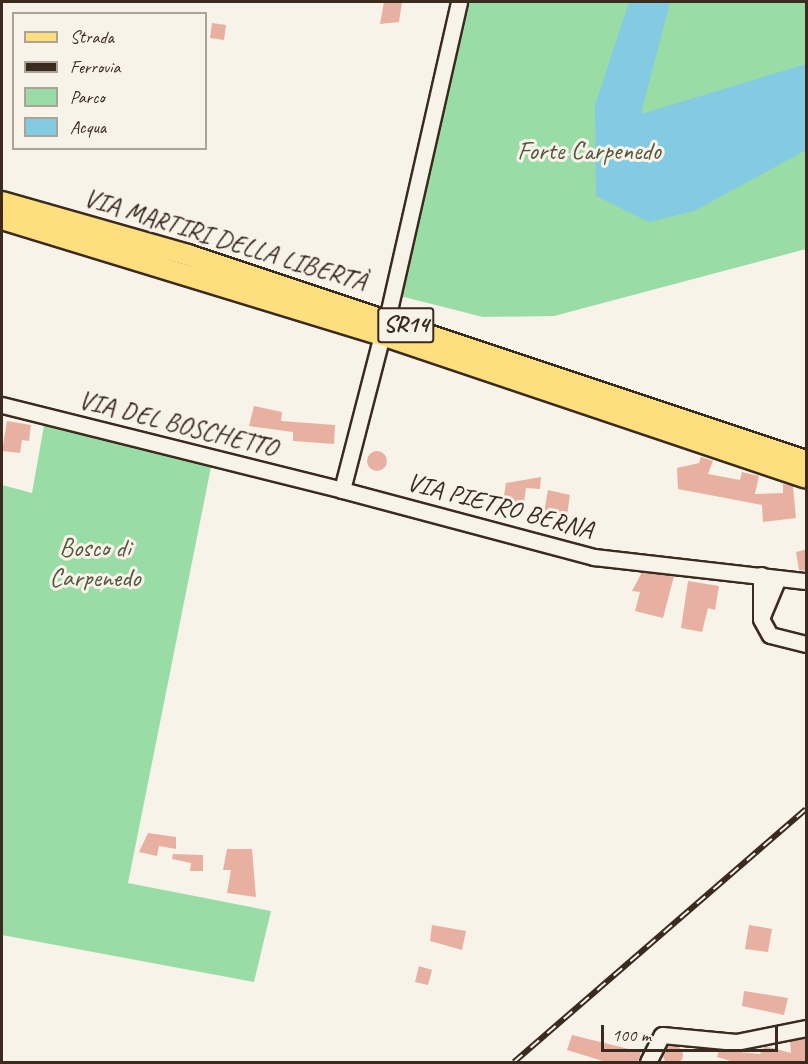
<!DOCTYPE html>
<html>
<head>
<meta charset="utf-8">
<style>
	body { margin:0 }
	#map { position:relative; width:808px; height:1064px; overflow:hidden; background:#f7f3e8; font-family:Caveat,sans-serif }
	div>[style] { position:absolute }
	.green>* { inset:0; background:#9adca6 }
	.water>* { inset:0; background:#82cbe3 }
	.building>* { inset:0; background:#e8b0a0 }
	.round { border-radius:50% }
	.roads { filter:drop-shadow(2px 0 #3b2a1e) drop-shadow(-2px 0 #3b2a1e) drop-shadow(0 2px #3b2a1e) drop-shadow(0 -2px #3b2a1e) }
	.minor>* { height:15px; margin:-7.5px; padding:0 7.5px; transform-origin:7.5px; border-radius:7.5px; background:#f7f3e8 }
	.major>* { height:20px; margin:-10px; padding:0 10px; transform-origin:10px; border-radius:10px; background:#fedf80 }
	.rail>* { height:6px; margin-top:-3px; transform-origin:0; background:repeating-linear-gradient(90deg,#f7f3e8 0 11px,#3b2a1e 0 22px); box-sizing:border-box; border-block:2px solid #3b2a1e }
	span { translate:-50% -50%; white-space:nowrap; text-align:center; line-height:1.15; -webkit-text-stroke:6px #f7f3e8; paint-order:stroke }
	.shield-label span { padding:2px 4px; background:#f7f3e8; border:2px solid; border-radius:4px; -webkit-text-stroke-width:0 }
	.shield-label { font-size:24px; color:#3b2a1e; font-weight:700 }
	.park-label { font-size:26px; color:#535640 }
	.street-label { font-size:26px; color:#3b2a1e }
	.frame { position:absolute; inset:0; border:3px solid #3b2a1e; pointer-events:none }
	.legend { position:absolute; left:12px; top:12px; width:195px; height:138px; box-sizing:border-box; background:#f7f3e8; border:2px solid #aca397; margin:0; padding:8px 10px; list-style:none; font-size:18px; color:#3b2a1e }
	.legend li { display:flex; align-items:center; gap:12px; height:30px }
	.legend b { width:30px; border:2px solid #aca397 }
	.scale { position:absolute; left:601px; top:1025px; width:177px; height:27px; box-sizing:border-box; border:3px solid #3b2a1e; border-top:0; padding-left:8px; font-size:18px; line-height:21px; white-space:nowrap; color:#3b2a1e; -webkit-text-stroke:4px #f7f3e8; paint-order:stroke }
</style>
</head>
<body>
<div id="map">
	<div class="green">
		<div style="clip-path:polygon(470px 2px,806px 2px,806px 249px,554px 316px,483px 317px,400px 296px)"></div>
		<div style="clip-path:polygon(45px 420px,212px 462px,128px 883px,271px 911px,254px 982px,2px 935px,2px 485px,32px 493px)"></div>
	</div>
	<div class="water">
		<div style="clip-path:polygon(629px 2px,670px 2px,641px 114px,806px 64px,806px 150px,694px 211px,649px 222px,596px 196px,595px 105px)"></div>
	</div>
	<div class="building">
		<div style="clip-path:polygon(384px 2px,402px 2px,399px 22px,380px 24px)"></div>
		<div style="clip-path:polygon(212px 23px,226px 25px,224px 40px,210px 38px)"></div>
		<div style="clip-path:polygon(254px 406px,282px 412px,281px 421px,335px 425px,334px 444px,293px 441px,293px 432px,249px 426px)"></div>
		<div style="clip-path:polygon(7px 421px,31px 425px,29px 441px,22px 440px,20px 453px,2px 451px)"></div>
		<div class="round" style="left:367px;top:451px;width:20px;height:20px"></div>
		<div style="clip-path:polygon(701px 457px,713px 461px,708px 474px,740px 480px,742px 472px,759px 476px,755px 494px,783px 493px,783px 484px,793px 486px,796px 518px,763px 522px,762px 505px,678px 489px,677px 468px,699px 463px)"></div>
		<div style="clip-path:polygon(541px 477px,540px 489px,526px 488px,523px 511px,502px 509px,506px 483px)"></div>
		<div style="clip-path:polygon(548px 490px,570px 495px,567px 515px,544px 512px)"></div>
		<div style="clip-path:polygon(807px 549px,807px 571px,799px 570px,796px 552px)"></div>
		<div style="clip-path:polygon(642px 572px,674px 576px,663px 618px,635px 611px,640px 592px,632px 591px)"></div>
		<div style="clip-path:polygon(688px 581px,719px 586px,715px 610px,708px 608px,702px 632px,681px 628px)"></div>
		<div style="clip-path:polygon(148px 833px,176px 837px,176px 849px,159px 846px,157px 856px,139px 852px)"></div>
		<div style="clip-path:polygon(227px 849px,252px 849px,256px 897px,227px 893px,231px 870px,223px 870px)"></div>
		<div style="clip-path:polygon(173px 854px,203px 855px,203px 871px,190px 871px,191px 863px,172px 859px)"></div>
		<div style="clip-path:polygon(432px 925px,466px 931px,462px 950px,430px 941px)"></div>
		<div style="clip-path:polygon(749px 925px,772px 929px,768px 952px,745px 949px)"></div>
		<div style="clip-path:polygon(419px 966px,432px 970px,428px 985px,415px 982px)"></div>
		<div style="clip-path:polygon(744px 991px,788px 998px,784px 1015px,742px 1006px)"></div>
		<div style="clip-path:polygon(572px 1035px,641px 1052px,638px 1062px,606px 1062px,567px 1050px)"></div>
		<div style="clip-path:polygon(807px 1038px,807px 1062px,734px 1062px,717px 1057px,719px 1050px,760px 1054px,765px 1046px,791px 1053px,790px 1041px)"></div>
		<div class="round" style="left:663px;top:1045px;width:20px;height:20px"></div>
	</div>
	<div class="roads">
		<div class="minor">
			<div style="left:387px;top:319px;width:325px;rotate:-77.2deg"></div>
			<div style="left:382px;top:335px;width:160px;rotate:104.5deg"></div>
			<div style="left:342px;top:490px;width:261px;rotate:14.9deg"></div>
			<div style="left:594px;top:557px;width:213px;rotate:6.5deg"></div>
			<div style="left:2px;top:405px;width:350px;rotate:14deg"></div>
			<div style="left:761px;top:575px;width:44px;rotate:90deg"></div>
			<div style="left:761px;top:619px;width:18px;rotate:61deg"></div>
			<div style="left:770px;top:635px;width:37px;rotate:14deg"></div>
			<div style="left:762px;top:616px;width:41px;rotate:-67.2deg"></div>
			<div style="left:648px;top:1062px;width:30px;rotate:-63deg"></div>
			<div style="left:662px;top:1035px;width:74px;rotate:5.4deg"></div>
			<div style="left:736px;top:1042px;width:71px;rotate:-11.3deg"></div>
		</div>
		<div class="major">
			<div style="left:2px;top:202px;width:193px;rotate:15.9deg"></div>
			<div style="left:188px;top:255px;width:651px;rotate:18.43deg"></div>
			<div style="left:2px;top:219px;width:397px;rotate:17deg"></div>
			<div style="left:382px;top:335px;width:447px;rotate:18.6deg"></div>
		</div>
	</div>
	<div class="rail">
		<div style="left:514px;top:1062px;width:386px;rotate:-40.9deg"></div>
	</div>
	<div class="shield-label">
		<span style="left:406px;top:325px">SR14</span>
	</div>
	<div class="park-label">
		<span style="left:589px;top:151px">Forte Carpenedo</span>
		<span style="left:95px;top:563px">Bosco di<br>Carpenedo</span>
	</div>
	<div class="street-label">
		<span style="left:225px;top:240px;rotate:17deg">VIA MARTIRI DELLA LIBERTÀ</span>
		<span style="left:178px;top:424px;rotate:14deg">VIA DEL BOSCHETTO</span>
		<span style="left:500px;top:506px;rotate:15deg">VIA PIETRO BERNA</span>
	</div>
	<div class="frame"></div>
	<ul class="legend">
	<li><b style="height:8px;background:#fedf80"></b>Strada</li>
	<li><b style="height:8px;background:#3b2a1e"></b>Ferrovia</li>
	<li><b style="height:16px;background:#9adca6"></b>Parco</li>
	<li><b style="height:16px;background:#82cbe3"></b>Acqua</li>
	</ul>
	<div class="scale">100 m</div>
</div>
</body>
</html>
